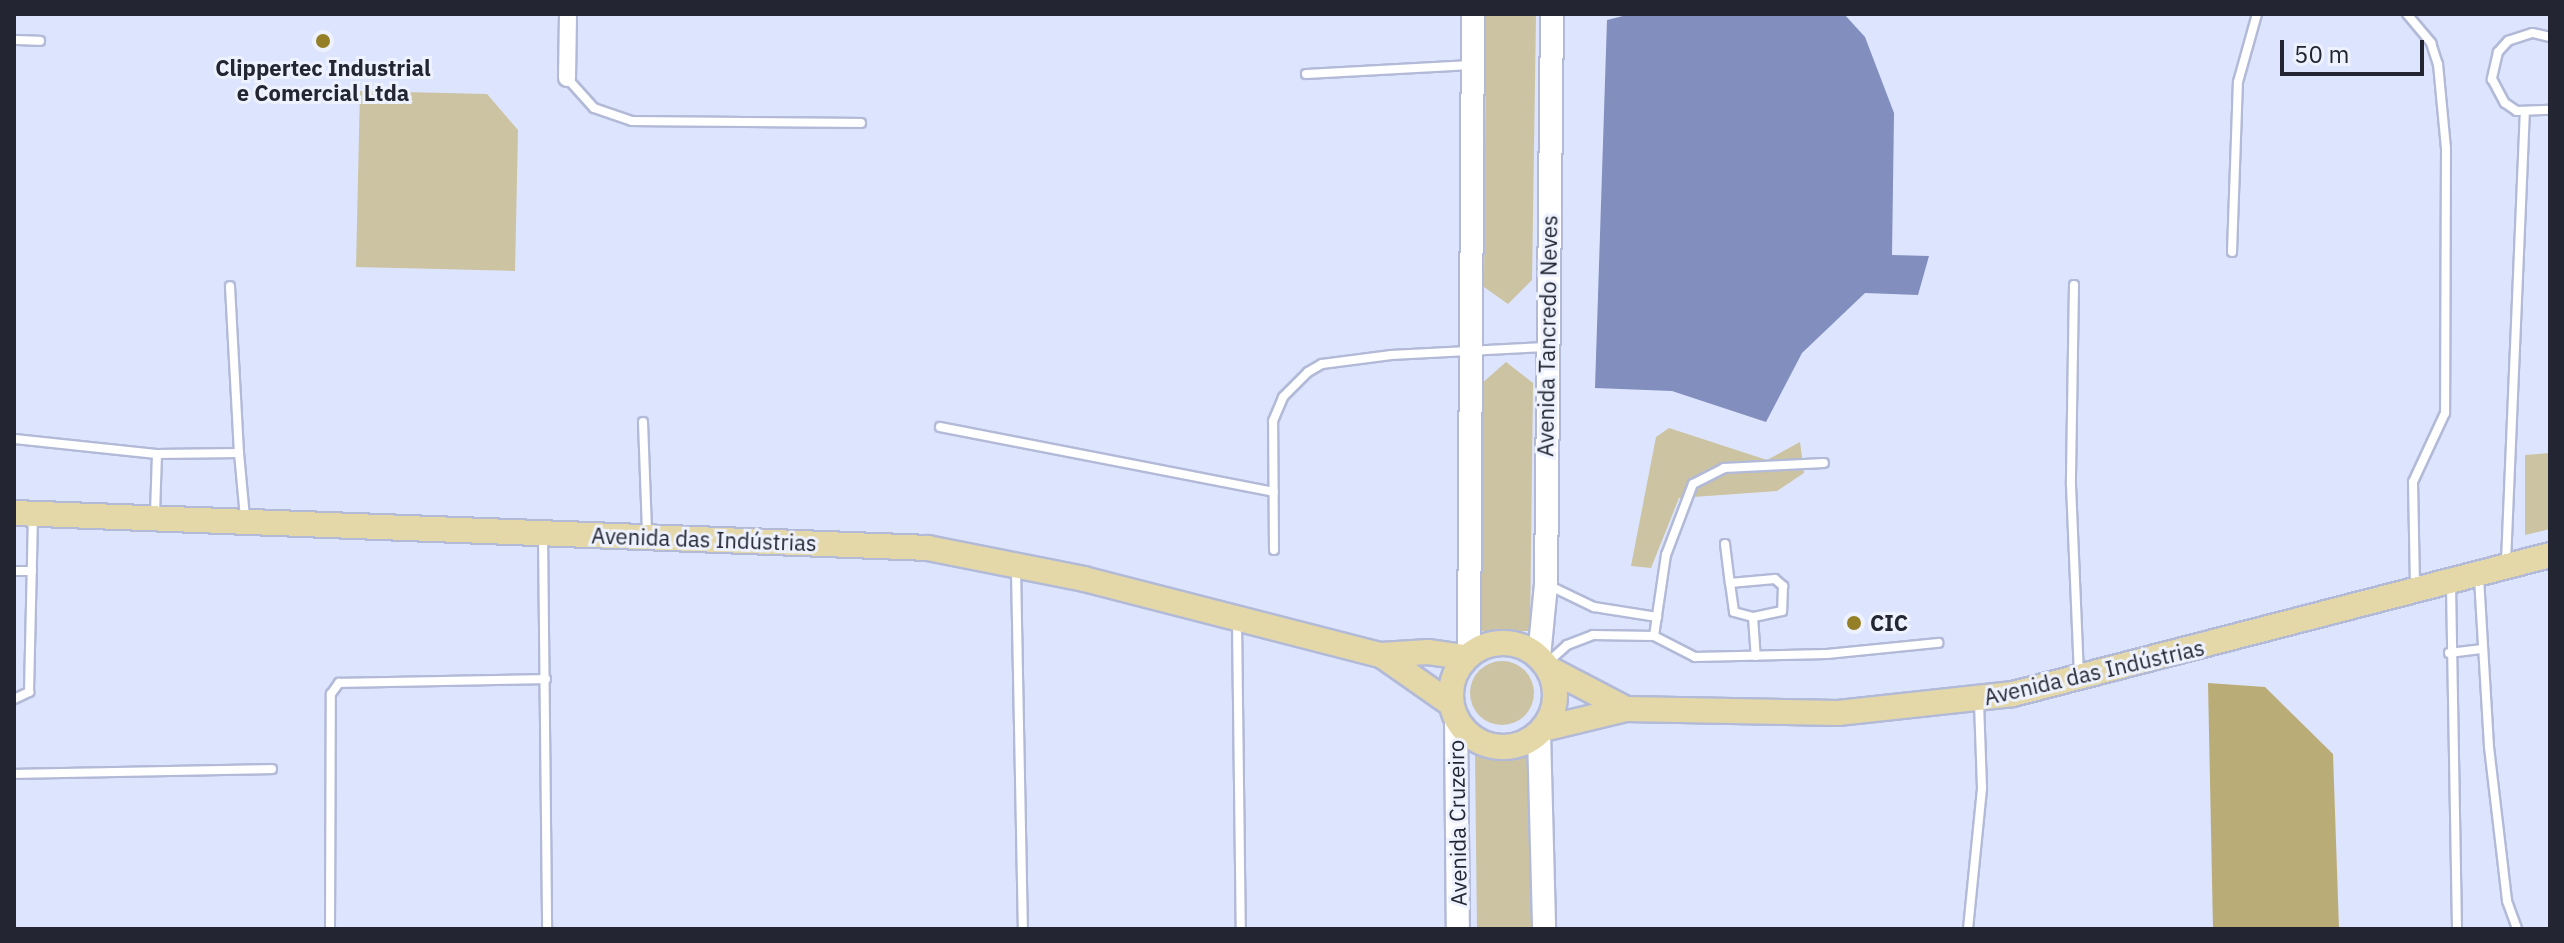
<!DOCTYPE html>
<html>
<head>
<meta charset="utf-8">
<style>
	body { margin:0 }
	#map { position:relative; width:2564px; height:943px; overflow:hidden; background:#dde4fd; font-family:"IBM Plex Sans",sans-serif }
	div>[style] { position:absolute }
	.green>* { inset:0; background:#cbc3a1 }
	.round { border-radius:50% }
	.forest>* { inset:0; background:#baac77 }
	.water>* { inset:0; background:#818ebe }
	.roads { filter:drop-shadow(2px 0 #b2bad8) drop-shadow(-2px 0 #b2bad8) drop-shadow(0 2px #b2bad8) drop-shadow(0 -2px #b2bad8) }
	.lane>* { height:8px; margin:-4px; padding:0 4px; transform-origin:4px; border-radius:4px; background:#fff }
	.street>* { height:16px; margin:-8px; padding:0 8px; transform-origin:8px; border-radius:8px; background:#fff }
	.secondary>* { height:22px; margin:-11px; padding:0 11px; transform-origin:11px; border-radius:11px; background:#fff }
	.primary>* { height:24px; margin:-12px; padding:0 12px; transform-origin:12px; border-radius:12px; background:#e4d8a9 }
	.primary>.ring { margin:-12px; padding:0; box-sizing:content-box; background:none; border:24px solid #e4d8a9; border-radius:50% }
	.dots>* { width:22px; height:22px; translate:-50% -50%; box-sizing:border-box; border:4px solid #eef2ff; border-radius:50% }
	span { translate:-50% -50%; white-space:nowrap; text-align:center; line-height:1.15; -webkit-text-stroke:6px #eef2ff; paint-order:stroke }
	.poi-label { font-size:22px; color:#232632; font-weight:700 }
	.left { translate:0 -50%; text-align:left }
	.street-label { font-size:22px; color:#232632 }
	.frame { position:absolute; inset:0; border:16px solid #232632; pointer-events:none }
	.scale { position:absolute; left:2280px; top:40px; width:144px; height:36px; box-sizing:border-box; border:4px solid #232632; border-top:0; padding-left:10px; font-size:24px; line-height:28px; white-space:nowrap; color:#232632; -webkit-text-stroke:6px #eef2ff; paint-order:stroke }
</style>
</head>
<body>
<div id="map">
	<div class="green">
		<div style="clip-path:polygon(1486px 14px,1536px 14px,1532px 280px,1508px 304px,1484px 287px)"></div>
		<div style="clip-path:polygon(360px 91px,487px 94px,518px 130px,515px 271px,356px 267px)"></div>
		<div style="clip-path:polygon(1506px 362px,1533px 383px,1530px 631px,1477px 631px,1480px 385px)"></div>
		<div style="clip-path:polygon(1669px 428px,1767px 460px,1800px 442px,1804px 473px,1777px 491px,1679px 498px,1651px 568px,1631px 566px,1656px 437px)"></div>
		<div style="clip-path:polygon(2550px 453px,2550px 529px,2525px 535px,2525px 455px)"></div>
		<div class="round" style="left:1470px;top:661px;width:64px;height:64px"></div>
		<div style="clip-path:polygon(1475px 754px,1534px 755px,1533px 929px,1477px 929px)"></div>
	</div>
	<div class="forest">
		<div style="clip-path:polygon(2208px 683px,2265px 687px,2333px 754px,2339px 929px,2213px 929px)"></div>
	</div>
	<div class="water">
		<div style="clip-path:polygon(1631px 14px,1844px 14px,1865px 37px,1894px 113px,1892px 255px,1929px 256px,1918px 295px,1865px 293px,1802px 353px,1766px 422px,1672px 391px,1595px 388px,1607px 20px)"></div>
	</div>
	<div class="roads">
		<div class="lane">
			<div style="left:2407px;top:14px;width:38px;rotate:50deg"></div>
			<div style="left:2431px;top:43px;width:22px;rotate:72deg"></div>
			<div style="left:2438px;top:64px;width:84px;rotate:84.6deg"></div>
			<div style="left:2446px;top:148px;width:265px;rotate:90.2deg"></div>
			<div style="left:2445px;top:413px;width:76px;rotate:114.9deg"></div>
			<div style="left:2413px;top:482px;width:103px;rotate:88.9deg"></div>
			<div style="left:2550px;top:37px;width:18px;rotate:-167deg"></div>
			<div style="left:2532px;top:33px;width:25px;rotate:162deg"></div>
			<div style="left:2508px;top:41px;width:15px;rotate:132deg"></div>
			<div style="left:2498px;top:52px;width:28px;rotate:103deg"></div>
			<div style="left:2492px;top:79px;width:27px;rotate:62deg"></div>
			<div style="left:2505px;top:103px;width:14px;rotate:34deg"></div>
			<div style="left:2517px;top:111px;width:33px;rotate:-2deg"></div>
			<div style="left:14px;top:40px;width:26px;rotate:2deg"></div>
			<div style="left:1306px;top:74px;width:166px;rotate:-3.1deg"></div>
			<div style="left:567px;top:78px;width:40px;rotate:48deg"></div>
			<div style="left:594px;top:108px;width:40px;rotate:18.9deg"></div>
			<div style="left:632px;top:121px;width:229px;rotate:0.5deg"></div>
			<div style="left:2232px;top:252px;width:170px;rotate:-88deg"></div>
			<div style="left:2238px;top:82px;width:71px;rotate:-74.4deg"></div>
			<div style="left:2074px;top:285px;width:200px;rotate:90.9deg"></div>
			<div style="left:2071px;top:485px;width:187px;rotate:87.6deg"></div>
			<div style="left:643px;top:422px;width:110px;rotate:87.9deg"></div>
			<div style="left:940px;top:427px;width:340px;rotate:11deg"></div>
			<div style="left:14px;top:439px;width:144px;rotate:6deg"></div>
			<div style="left:239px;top:453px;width:65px;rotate:84.7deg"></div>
			<div style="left:155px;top:514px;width:60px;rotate:-88.1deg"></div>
			<div style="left:157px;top:454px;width:82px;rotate:-0.7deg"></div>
			<div style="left:239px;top:453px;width:167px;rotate:-93.1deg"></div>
			<div style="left:543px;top:534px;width:395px;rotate:89.4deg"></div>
			<div style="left:1725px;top:544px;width:39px;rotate:83deg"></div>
			<div style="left:1730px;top:583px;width:45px;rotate:-5.1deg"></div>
			<div style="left:1775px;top:579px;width:11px;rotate:41deg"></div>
			<div style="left:1783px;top:586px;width:25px;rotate:92deg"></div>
			<div style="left:1782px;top:611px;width:30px;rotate:168deg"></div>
			<div style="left:1753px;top:617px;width:39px;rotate:86deg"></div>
			<div style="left:1274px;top:550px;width:129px;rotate:-90.4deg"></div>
			<div style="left:1273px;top:421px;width:26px;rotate:-67deg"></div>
			<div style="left:1283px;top:397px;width:35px;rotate:-45deg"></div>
			<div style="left:1308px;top:372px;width:16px;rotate:-30deg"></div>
			<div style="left:1322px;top:364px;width:70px;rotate:-7.4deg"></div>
			<div style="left:1391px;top:355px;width:154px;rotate:-3deg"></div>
			<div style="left:2506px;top:562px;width:449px;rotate:-87.6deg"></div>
			<div style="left:1016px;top:570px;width:359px;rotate:88.9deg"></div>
			<div style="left:14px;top:571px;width:18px"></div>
			<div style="left:2479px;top:578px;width:169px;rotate:86.6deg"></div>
			<div style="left:2489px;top:747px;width:155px;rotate:83.3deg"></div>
			<div style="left:2507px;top:901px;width:30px;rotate:70deg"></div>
			<div style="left:1730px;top:583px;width:29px;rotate:82deg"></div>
			<div style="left:1734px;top:612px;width:20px;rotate:15deg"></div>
			<div style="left:1548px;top:585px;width:51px;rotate:25.6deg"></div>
			<div style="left:1594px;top:607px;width:64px;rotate:9deg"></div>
			<div style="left:2451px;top:585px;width:344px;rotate:89deg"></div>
			<div style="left:1237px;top:621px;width:308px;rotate:89.3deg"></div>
			<div style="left:1654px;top:636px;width:82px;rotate:-81.6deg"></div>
			<div style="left:1666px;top:555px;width:76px;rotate:-69.2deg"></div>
			<div style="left:1693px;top:484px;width:35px;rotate:-27deg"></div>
			<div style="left:1724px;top:468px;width:100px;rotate:-2.9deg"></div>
			<div style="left:2449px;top:653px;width:34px;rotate:-7deg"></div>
			<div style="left:1546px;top:664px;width:28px;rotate:-42deg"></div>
			<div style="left:1567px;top:645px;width:28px;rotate:-21deg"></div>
			<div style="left:1593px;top:635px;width:61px;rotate:0.9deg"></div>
			<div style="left:1654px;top:636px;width:46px;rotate:27.1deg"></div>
			<div style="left:1695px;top:657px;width:132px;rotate:-1.3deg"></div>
			<div style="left:1827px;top:654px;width:112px;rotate:-5.7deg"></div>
			<div style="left:14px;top:699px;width:17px;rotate:-25deg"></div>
			<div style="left:29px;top:692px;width:174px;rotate:-88.7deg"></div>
			<div style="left:14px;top:774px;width:258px;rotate:-1.1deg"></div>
			<div style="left:330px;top:929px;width:235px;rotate:-89.8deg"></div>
			<div style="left:331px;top:694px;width:14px;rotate:-54deg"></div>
			<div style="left:339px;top:683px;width:207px;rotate:-1.1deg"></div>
			<div style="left:1968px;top:929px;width:142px;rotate:-84.3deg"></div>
			<div style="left:1982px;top:788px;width:88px;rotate:-92deg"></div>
		</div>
		<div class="street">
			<div style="left:567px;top:78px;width:64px;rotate:-89.1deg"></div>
		</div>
		<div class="secondary">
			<div style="left:1469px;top:653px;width:639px;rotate:-89.64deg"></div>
			<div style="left:1539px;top:657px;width:73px;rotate:-84.5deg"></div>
			<div style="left:1546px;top:584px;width:570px;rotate:-89.4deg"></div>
			<div style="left:1456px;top:718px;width:211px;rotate:89.5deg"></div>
			<div style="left:1539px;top:733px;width:196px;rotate:88.5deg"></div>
		</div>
		<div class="primary">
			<div style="left:14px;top:513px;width:915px;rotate:2.19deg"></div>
			<div style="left:928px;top:548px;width:159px;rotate:11.2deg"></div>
			<div style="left:1084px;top:579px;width:307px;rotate:14.4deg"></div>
			<div style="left:1381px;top:655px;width:47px;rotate:-3.7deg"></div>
			<div style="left:1428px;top:652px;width:37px;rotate:8deg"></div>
			<div class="ring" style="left:1451px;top:643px;width:80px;height:80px"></div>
			<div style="left:1381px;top:655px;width:85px;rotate:35deg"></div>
			<div style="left:1548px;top:668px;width:88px;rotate:27.7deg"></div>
			<div style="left:1543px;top:729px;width:85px;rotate:-13.5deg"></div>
			<div style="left:1626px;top:709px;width:212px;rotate:1.1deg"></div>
			<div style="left:1838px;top:713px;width:176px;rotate:-6.2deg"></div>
			<div style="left:2013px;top:694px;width:555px;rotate:-14.51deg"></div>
		</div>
	</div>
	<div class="dots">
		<div style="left:323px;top:41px;background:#947f26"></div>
		<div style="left:1854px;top:623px;background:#947f26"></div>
	</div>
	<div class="poi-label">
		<span style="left:323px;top:80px">Clippertec Industrial<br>e Comercial Ltda</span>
		<span class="left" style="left:1870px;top:623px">CIC</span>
	</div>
	<div class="street-label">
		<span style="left:1547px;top:336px;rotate:-89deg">Avenida Tancredo Neves</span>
		<span style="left:704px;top:539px;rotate:2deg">Avenida das Indústrias</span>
		<span style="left:2094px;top:672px;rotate:-13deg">Avenida das Indústrias</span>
		<span style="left:1457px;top:823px;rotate:-91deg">Avenida Cruzeiro</span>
	</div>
	<div class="frame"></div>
	<div class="scale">50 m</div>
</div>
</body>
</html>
